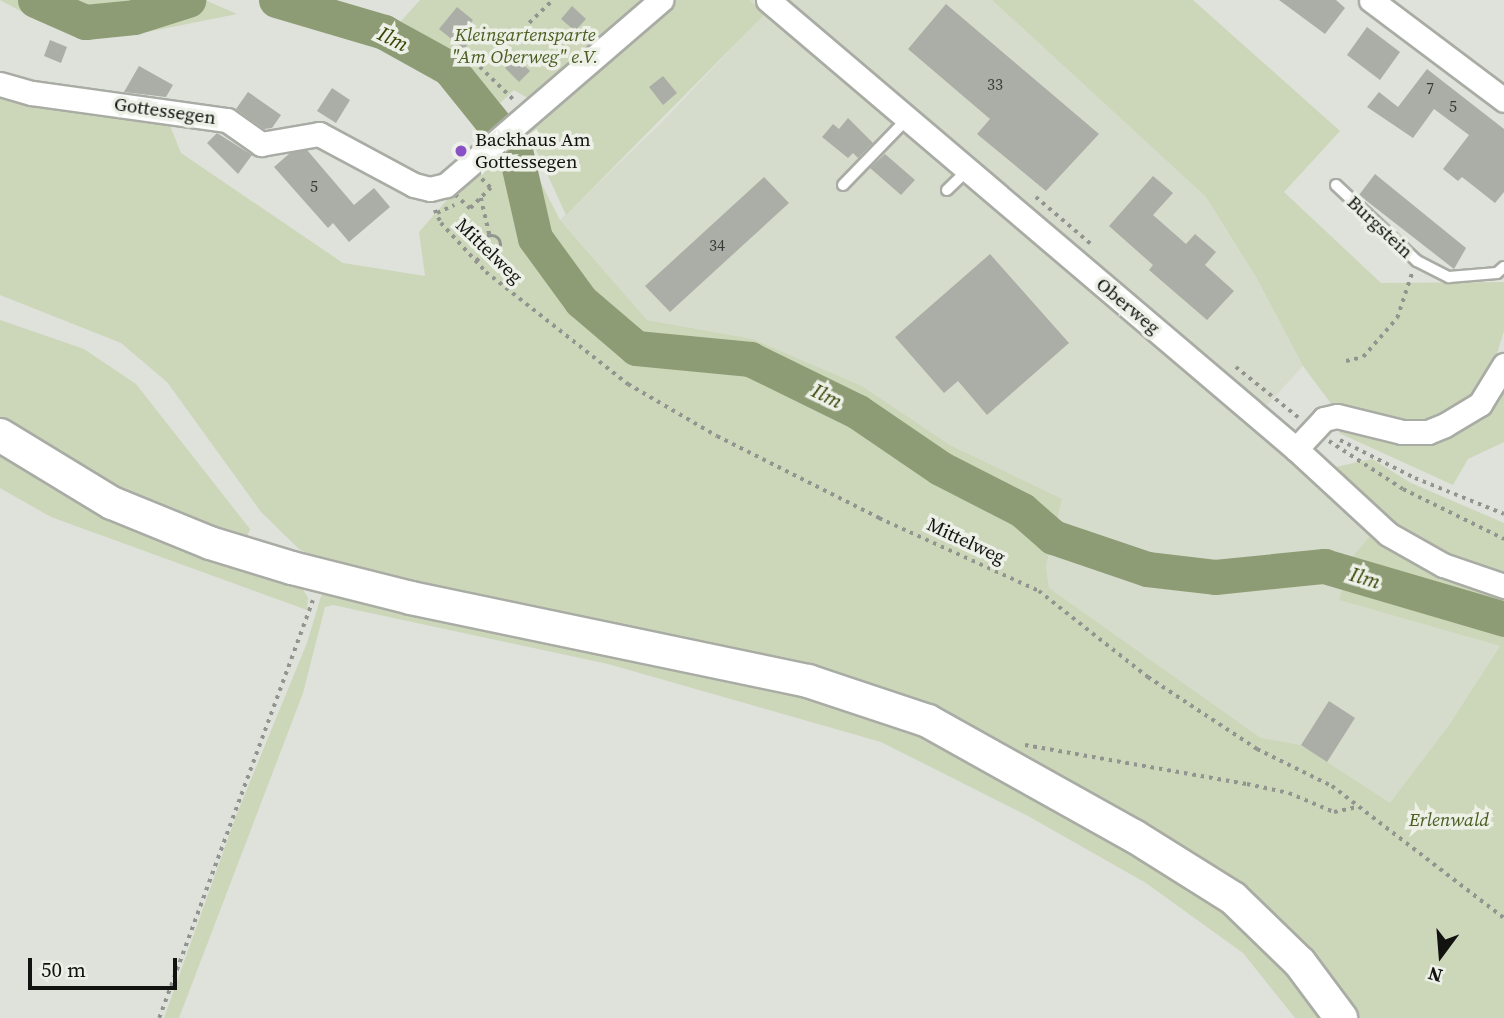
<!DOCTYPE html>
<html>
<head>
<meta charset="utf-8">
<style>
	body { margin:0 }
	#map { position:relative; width:1504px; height:1018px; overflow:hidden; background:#dfe2da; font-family:"Source Serif 4",serif }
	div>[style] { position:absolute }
	.built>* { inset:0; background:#d6dccc }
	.green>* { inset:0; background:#ccd6b9 }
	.river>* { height:35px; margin:-17.5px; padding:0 17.5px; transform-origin:17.5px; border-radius:17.5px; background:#8e9c75 }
	.building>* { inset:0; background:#abaea6 }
	.path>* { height:3.5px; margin-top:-1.75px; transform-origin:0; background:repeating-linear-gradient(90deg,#92958f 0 3.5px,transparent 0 8.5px) }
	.path>.ring { margin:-1.75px; padding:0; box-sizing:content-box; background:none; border:3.5px solid #92958f; border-radius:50% }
	.roads { filter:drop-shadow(2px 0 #a9aca4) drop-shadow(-2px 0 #a9aca4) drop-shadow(0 2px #a9aca4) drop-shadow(0 -2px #a9aca4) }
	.service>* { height:10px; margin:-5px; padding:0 5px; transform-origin:5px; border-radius:5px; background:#fff }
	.minor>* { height:23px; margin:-11.5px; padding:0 11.5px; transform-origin:11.5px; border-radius:11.5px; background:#fff }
	.secondary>* { height:32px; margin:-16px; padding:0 16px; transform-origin:16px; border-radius:16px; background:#fff }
	.dots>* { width:19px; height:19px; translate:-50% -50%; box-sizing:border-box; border:4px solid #ecf0e7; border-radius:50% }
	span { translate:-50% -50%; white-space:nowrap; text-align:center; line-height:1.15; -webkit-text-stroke:7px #ecf0e7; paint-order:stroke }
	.number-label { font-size:16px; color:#383a36 }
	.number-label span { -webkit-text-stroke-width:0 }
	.park-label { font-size:19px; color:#4b5d20; font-style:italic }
	.street-label { font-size:19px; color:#121310 }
	.poi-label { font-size:19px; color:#121310 }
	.left { translate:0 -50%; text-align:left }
	.water-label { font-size:21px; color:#344402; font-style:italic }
	.north { position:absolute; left:1406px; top:920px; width:70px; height:70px; -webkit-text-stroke:5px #ecf0e7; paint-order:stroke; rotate:196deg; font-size:19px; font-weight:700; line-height:28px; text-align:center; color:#121310 }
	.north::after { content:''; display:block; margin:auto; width:24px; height:32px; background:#121310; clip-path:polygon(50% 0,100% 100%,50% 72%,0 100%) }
	.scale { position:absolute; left:28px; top:958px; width:149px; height:32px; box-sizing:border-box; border:4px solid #121310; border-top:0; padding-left:9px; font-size:21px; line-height:24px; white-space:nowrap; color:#121310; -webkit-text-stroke:5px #ecf0e7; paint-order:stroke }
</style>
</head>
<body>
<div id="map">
	<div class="built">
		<div style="clip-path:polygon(749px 0,992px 0,1206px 197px,1256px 277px,1303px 366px,1250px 424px,1351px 512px,1370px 536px,1352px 557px,1339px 600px,1500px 646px,1449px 725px,1390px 804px,1301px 745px,1261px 738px,1049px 588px,1046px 566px,1061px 499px,950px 445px,862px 386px,753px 339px,647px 320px,560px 220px,662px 122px,764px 14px)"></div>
	</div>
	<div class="green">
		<div style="clip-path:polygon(0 0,205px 0,237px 14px,127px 36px,41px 22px)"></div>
		<div style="clip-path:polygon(420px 0,652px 0,531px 100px,514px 90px,500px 103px,470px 66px,401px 21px)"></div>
		<div style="clip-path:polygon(672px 0,749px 0,765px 14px,566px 215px,526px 128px)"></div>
		<div style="clip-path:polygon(992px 0,1193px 0,1340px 131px,1284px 192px,1381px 283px,1504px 282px,1504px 331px,1488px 382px,1447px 420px,1411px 426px,1332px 405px,1303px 366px,1256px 277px,1206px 197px)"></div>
		<div style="clip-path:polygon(0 93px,167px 118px,181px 153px,343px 263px,425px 276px,419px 232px,473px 170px,502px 147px,504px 153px,518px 138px,560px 220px,647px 320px,753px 339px,862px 386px,950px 445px,1062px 499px,1046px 566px,1049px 588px,1261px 738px,1301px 745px,1390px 803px,1449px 725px,1500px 646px,1339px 600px,1352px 557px,1370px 536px,1443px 573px,1504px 594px,1504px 1018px,1358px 1018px,1285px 929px,914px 701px,860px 681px,793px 666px,329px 564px,299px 549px,261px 512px,167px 382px,121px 343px,0 295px)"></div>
		<div style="clip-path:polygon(0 320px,84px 349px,136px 384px,250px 529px,245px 542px,125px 496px,0 420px)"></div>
		<div style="clip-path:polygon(1504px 385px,1504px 442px,1468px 459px,1453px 485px,1339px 433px,1347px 426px,1426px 440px,1453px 434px,1485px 410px)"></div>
		<div style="clip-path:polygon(0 447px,301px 586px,308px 598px,307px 610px,51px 517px,0 488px)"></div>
		<div style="clip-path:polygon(1372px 459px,1411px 483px,1504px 523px,1504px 577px,1419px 543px,1331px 468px)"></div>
		<div style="clip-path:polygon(328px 592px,840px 702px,931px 736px,1232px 912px,1292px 972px,1328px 1018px,1295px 1018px,1243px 953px,1146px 883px,1028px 816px,881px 742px,608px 664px,333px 605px,325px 607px,303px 693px,179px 1018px,164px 1018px,236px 816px,307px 643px,321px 596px)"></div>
	</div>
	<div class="river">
		<div style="left:35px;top:0;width:55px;rotate:23.7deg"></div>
		<div style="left:85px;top:22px;width:49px;rotate:-5.8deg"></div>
		<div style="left:134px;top:17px;width:57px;rotate:-17.5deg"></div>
		<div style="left:276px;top:0;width:113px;rotate:16.5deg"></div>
		<div style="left:384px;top:32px;width:74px;rotate:29deg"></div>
		<div style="left:449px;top:68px;width:105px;rotate:51.2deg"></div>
		<div style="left:515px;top:150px;width:90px;rotate:77.2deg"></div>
		<div style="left:535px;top:238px;width:78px;rotate:53.9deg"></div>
		<div style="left:581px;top:301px;width:72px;rotate:40.5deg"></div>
		<div style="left:636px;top:348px;width:115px;rotate:5.5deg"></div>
		<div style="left:750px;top:359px;width:120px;rotate:26.1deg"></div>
		<div style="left:858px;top:412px;width:99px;rotate:34.3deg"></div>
		<div style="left:940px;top:468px;width:92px;rotate:27.1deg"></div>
		<div style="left:1022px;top:510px;width:41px;rotate:41.1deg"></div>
		<div style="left:1053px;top:537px;width:99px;rotate:18.8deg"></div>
		<div style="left:1147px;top:569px;width:68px;rotate:6.7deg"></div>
		<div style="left:1215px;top:577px;width:110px;rotate:-5.8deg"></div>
		<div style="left:1324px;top:566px;width:188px;rotate:16.4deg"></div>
	</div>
	<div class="building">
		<div style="clip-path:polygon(1279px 0,1336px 0,1345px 8px,1325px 34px)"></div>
		<div style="clip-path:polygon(946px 4px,1099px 134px,1046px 191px,977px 134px,990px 119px,908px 49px)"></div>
		<div style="clip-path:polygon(572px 6px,586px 19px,575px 31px,561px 19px)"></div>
		<div style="clip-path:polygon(457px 7px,473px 20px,469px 25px,478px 32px,464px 49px,439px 29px)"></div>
		<div style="clip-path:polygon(1367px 27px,1400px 52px,1380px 80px,1347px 55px)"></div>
		<div style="clip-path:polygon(50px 40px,67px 47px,61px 63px,44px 56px)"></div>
		<div style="clip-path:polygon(516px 57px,530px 71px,519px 82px,505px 68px)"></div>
		<div style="clip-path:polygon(139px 66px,173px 85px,166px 97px,124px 92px)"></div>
		<div style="clip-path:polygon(1427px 69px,1504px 129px,1504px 192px,1495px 203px,1462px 177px,1458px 181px,1443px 169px,1469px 135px,1434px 109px,1413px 138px,1367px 107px,1379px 92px,1398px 107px)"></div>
		<div style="clip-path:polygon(663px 76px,677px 93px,663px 105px,649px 87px)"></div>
		<div style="clip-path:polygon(332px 88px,350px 100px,336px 123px,317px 111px)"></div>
		<div style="clip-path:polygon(248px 92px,281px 115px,272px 128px,264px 129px,236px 109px)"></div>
		<div style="clip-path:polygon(848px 118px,873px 143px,858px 158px,853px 153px,848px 158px,822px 137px,833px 124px,839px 129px)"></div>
		<div style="clip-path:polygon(217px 133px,252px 155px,238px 174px,207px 143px)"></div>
		<div style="clip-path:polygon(307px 150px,354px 205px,374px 188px,390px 207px,349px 242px,333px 223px,328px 228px,274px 167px,290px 153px)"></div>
		<div style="clip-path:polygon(885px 154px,915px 180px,901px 195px,870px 168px)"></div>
		<div style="clip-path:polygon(1375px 174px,1466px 248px,1454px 269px,1359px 195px)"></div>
		<div style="clip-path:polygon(1153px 176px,1173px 193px,1153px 215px,1186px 244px,1195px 234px,1216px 252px,1205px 265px,1234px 291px,1207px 320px,1149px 270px,1153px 265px,1109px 226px)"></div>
		<div style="clip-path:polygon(764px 177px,789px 203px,670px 312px,645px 286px)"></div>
		<div style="clip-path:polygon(990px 254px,1069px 343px,987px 415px,958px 381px,944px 393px,895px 337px)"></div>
		<div style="clip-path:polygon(1329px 701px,1355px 718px,1327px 762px,1301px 745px)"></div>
	</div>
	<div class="path">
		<div style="left:529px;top:23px;width:33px;rotate:-44deg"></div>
		<div style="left:491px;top:56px;width:16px;rotate:135deg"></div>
		<div style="left:480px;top:67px;width:49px;rotate:44.2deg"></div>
		<div style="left:476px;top:173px;width:21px;rotate:45deg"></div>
		<div style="left:491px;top:188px;width:30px;rotate:135deg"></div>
		<div style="left:470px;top:209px;width:22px;rotate:-137deg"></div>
		<div style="left:454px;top:194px;width:30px;rotate:-44deg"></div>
		<div style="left:1036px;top:197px;width:72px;rotate:40.5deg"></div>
		<div style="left:481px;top:198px;width:40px;rotate:77deg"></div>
		<div style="left:435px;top:210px;width:14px;rotate:65deg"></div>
		<div style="left:441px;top:223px;width:67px;rotate:47.4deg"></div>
		<div style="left:486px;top:272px;width:181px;rotate:38.3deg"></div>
		<div style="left:628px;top:384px;width:103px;rotate:30.3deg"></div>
		<div style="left:717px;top:436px;width:182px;rotate:26.8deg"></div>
		<div style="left:879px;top:518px;width:176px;rotate:24.5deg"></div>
		<div style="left:1039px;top:591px;width:139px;rotate:38.3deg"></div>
		<div style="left:1148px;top:677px;width:131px;rotate:33.4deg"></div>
		<div style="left:1257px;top:749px;width:84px;rotate:26.3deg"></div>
		<div style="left:1332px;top:786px;width:217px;rotate:37.5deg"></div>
		<div style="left:437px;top:213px;width:19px;rotate:-25deg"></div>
		<div class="ring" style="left:483px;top:236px;width:14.5px;height:14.5px"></div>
		<div style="left:476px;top:261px;width:13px;rotate:-42deg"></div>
		<div style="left:1346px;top:361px;width:17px;rotate:-13deg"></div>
		<div style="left:1363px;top:357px;width:52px;rotate:-48.9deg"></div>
		<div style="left:1397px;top:318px;width:47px;rotate:-71.6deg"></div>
		<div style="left:1236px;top:367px;width:80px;rotate:38.9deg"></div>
		<div style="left:1340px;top:440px;width:84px;rotate:26.9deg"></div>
		<div style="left:1415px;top:478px;width:96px;rotate:22deg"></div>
		<div style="left:1329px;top:441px;width:88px;rotate:33deg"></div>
		<div style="left:1403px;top:489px;width:113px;rotate:26.3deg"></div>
		<div style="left:1025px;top:745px;width:225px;rotate:10deg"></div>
		<div style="left:1247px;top:784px;width:43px;rotate:12.1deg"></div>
		<div style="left:1289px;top:793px;width:49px;rotate:22.9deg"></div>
		<div style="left:1334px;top:812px;width:25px;rotate:-12deg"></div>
		<div style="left:159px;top:1018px;width:445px;rotate:-69.8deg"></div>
	</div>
	<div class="roads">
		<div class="service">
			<div style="left:843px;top:185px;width:93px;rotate:-45.9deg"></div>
			<div style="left:1336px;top:185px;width:111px;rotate:43.2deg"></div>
			<div style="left:1417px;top:261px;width:36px;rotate:27deg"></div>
			<div style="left:1449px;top:277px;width:48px;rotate:-4.8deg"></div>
			<div style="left:1497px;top:273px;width:9px;rotate:-41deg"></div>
			<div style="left:947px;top:190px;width:29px;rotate:-44deg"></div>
		</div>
		<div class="minor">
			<div style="left:768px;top:0;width:693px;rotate:40.38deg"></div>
			<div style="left:1296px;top:449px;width:125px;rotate:42.7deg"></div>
			<div style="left:1388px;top:534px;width:63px;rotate:29.4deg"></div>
			<div style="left:1443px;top:565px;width:65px;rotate:19deg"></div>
			<div style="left:1371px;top:0;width:166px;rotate:36.9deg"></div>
			<div style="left:0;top:84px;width:33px;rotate:16deg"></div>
			<div style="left:32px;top:93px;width:197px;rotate:7.9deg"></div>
			<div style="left:227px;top:120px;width:42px;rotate:35.2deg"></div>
			<div style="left:261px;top:144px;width:59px;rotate:-9.8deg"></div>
			<div style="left:319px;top:134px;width:108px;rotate:28.2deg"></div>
			<div style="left:414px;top:185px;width:16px;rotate:14deg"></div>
			<div style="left:430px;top:189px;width:16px;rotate:-14deg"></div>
			<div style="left:446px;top:185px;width:284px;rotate:-40.7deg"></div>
			<div style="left:1296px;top:449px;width:41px;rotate:-47deg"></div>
			<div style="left:1324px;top:419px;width:13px;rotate:-13deg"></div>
			<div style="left:1337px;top:416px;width:67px;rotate:13.8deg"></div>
			<div style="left:1402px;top:432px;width:26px"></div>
			<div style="left:1428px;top:432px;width:18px;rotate:-22deg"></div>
			<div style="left:1445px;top:425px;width:41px;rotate:-31deg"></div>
			<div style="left:1480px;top:404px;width:46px;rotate:-58.4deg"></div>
		</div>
		<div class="secondary">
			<div style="left:0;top:435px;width:131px;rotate:31.3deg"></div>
			<div style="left:112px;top:503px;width:106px;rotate:22.2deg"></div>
			<div style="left:210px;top:543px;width:86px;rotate:17deg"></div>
			<div style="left:292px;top:568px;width:123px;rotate:14.1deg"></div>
			<div style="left:411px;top:598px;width:406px;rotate:11.8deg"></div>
			<div style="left:808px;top:681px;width:126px;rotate:18.4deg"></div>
			<div style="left:928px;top:721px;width:236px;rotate:29.2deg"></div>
			<div style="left:1134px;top:836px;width:117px;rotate:32.1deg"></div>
			<div style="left:1233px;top:898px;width:93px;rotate:44.1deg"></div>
			<div style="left:1300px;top:963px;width:69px;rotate:53.3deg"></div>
		</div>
	</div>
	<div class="dots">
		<div style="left:461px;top:151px;background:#8a50c6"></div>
	</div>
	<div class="number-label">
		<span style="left:995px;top:84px">33</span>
		<span style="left:1430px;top:88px">7</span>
		<span style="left:1453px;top:106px">5</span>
		<span style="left:314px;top:186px">5</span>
		<span style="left:717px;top:245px">34</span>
	</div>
	<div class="park-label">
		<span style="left:525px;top:46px">Kleingartensparte<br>"Am Oberweg" e.V.</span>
		<span style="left:1449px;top:820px">Erlenwald</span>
	</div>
	<div class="street-label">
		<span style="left:165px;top:111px;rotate:8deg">Gottessegen</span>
		<span style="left:1380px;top:227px;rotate:43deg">Burgstein</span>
		<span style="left:489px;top:251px;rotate:44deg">Mittelweg</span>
		<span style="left:1128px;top:306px;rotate:40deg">Oberweg</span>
		<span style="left:966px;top:541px;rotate:25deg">Mittelweg</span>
	</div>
	<div class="poi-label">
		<span class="left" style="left:475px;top:151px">Backhaus Am<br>Gottessegen</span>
	</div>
	<div class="water-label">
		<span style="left:393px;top:39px;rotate:26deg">Ilm</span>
		<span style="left:827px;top:396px;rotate:26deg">Ilm</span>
		<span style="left:1365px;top:578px;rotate:17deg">Ilm</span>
	</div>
	<div class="north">N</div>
	<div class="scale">50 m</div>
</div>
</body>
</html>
